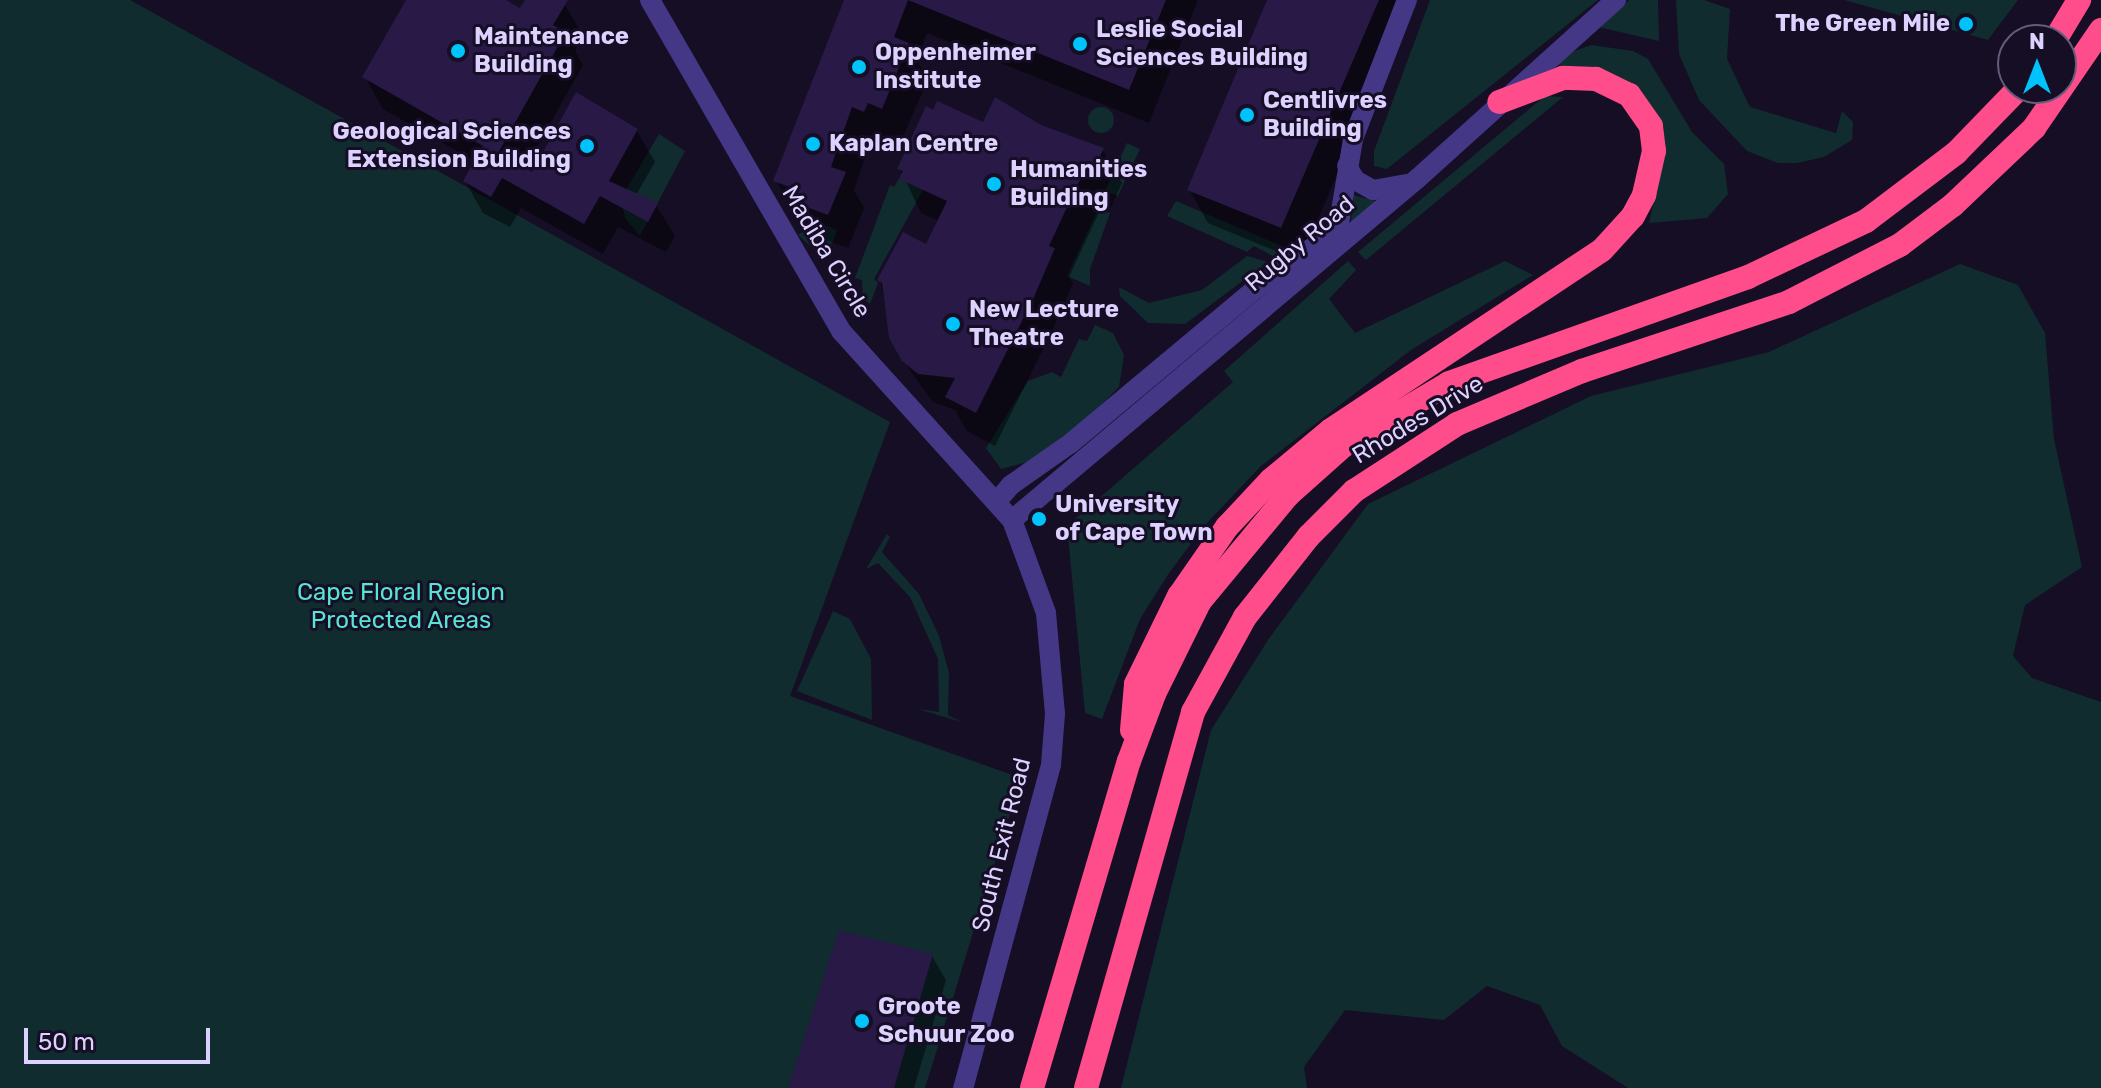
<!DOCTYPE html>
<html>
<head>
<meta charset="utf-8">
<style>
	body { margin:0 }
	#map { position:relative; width:2101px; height:1088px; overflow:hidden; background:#150e25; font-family:Rubik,sans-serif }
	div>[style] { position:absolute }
	.green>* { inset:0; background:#102c2f }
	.round { border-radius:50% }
	.shadow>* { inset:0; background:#0007 }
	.building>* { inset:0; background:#281947 }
	.minor>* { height:20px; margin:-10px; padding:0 10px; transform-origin:10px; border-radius:10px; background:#443786 }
	.motorway>* { height:24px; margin:-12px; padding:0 12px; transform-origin:12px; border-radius:12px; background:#ff4c8b }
	.dots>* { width:22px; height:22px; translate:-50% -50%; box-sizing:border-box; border:4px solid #150e25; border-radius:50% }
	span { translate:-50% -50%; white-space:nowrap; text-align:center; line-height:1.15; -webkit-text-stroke:6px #150e25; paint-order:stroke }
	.poi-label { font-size:24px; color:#ddd1ff; font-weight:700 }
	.right { translate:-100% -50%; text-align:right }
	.left { translate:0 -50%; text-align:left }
	.street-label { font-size:24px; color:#ddd1ff }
	.park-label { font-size:24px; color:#58e4d3 }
	.north { position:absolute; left:1997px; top:24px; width:80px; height:80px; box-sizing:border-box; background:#150e25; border:2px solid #655c7c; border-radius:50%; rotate:0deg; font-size:22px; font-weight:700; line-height:32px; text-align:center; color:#ddd1ff }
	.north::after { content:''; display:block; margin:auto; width:28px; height:36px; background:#00c3fc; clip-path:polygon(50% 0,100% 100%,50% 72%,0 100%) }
	.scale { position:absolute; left:24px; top:1028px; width:186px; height:36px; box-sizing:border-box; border:4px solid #ddd1ff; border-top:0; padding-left:10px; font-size:24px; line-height:28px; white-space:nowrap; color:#ddd1ff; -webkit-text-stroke:6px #150e25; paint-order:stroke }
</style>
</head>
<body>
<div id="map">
	<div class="green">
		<div style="clip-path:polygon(0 0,130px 0,890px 422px,790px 696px,1021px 778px,925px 1088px,0 1088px)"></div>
		<div style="clip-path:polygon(1430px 0,1598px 0,1387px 169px,1374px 166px,1374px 151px)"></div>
		<div style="clip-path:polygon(1629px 0,1658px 0,1659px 41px,1598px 27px)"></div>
		<div style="clip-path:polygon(1676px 0,1704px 0,1730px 9px,1727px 59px,1750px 107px,1836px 133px,1842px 111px,1853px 122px,1852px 140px,1824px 157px,1797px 163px,1778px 163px,1747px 151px,1699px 100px,1679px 54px)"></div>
		<div style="clip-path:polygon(1844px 0,2018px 0,1988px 40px)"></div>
		<div style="clip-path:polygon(1591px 45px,1633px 51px,1648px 59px,1692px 132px,1724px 164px,1728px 194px,1707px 218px,1649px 223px,1664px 156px,1626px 81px,1599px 68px,1555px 65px,1569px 53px)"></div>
		<div style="clip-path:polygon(1545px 96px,1563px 97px,1366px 260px,1358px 252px)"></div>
		<div class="round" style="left:1088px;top:107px;width:26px;height:26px"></div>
		<div style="clip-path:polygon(659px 134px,685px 151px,640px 236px,625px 218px,621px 198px)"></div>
		<div style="clip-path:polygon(1127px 143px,1140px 149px,1118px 196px,1105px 191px)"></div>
		<div style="clip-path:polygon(899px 178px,923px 190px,874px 279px,878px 283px,870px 304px,863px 299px,862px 280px,855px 278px,890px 185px,894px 187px)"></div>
		<div style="clip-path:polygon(1353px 195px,1379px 202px,1350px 224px,1354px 205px)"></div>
		<div style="clip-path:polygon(1176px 201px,1282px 246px,1279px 253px,1275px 257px,1254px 246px,1247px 252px,1167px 216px)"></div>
		<div style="clip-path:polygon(1098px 209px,1110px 213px,1090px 269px,1090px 286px,1067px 276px)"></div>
		<div style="clip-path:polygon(818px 222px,837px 230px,833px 242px,819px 254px,798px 235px)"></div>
		<div style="clip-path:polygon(1247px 256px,1268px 262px,1185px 324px,1148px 323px,1120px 296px,1119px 287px,1149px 303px,1202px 290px)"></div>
		<div style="clip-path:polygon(1348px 261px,1356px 270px,1329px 299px,1355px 333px,1505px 261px,1533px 275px,1411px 350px,1261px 466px,1205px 525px,1169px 573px,1140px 619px,1102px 719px,1085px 713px,1067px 526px,1233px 382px,1224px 371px)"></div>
		<div style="clip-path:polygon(1960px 264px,2018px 285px,2045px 333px,2054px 439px,2082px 567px,2025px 605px,2013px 656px,2032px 678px,2101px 702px,2101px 1088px,1628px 1088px,1562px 1046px,1540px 1005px,1487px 986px,1444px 1020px,1345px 1010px,1304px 1067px,1307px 1088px,1121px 1088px,1211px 730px,1268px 640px,1368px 504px,1591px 396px,1769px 352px)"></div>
		<div style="clip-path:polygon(1095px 325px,1113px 333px,1124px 355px,1119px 387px,1081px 425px,1031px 461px,1001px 469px,986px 448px,1028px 381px,1052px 372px,1061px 377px,1079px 339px,1087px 341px)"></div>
		<div style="clip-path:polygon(887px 534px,890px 537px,882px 552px,919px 594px,939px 636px,949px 673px,948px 715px,961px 722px,918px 709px,939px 712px,938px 659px,910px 597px,878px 563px,866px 569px)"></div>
		<div style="clip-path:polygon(833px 611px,850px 619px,871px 659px,872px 720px,797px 691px)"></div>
	</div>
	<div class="shadow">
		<div style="clip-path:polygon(408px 0,502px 0,520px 10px,527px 0,565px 5px,583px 36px,575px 51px,583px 65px,524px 170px,532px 174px,637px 131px,655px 162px,636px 195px,656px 205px,675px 236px,666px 252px,618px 227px,603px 254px,521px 208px,510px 227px,483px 213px,465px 181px,476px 162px,383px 109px,365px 77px)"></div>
		<div style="clip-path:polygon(847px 0,1198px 0,1149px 123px,927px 33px,917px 60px,928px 79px,901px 142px,888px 136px,884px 145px,871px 140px,854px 190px,864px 208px,848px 248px,809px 234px,776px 181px)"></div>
		<div style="clip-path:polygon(1270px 0,1400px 0,1407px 12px,1300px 261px,1208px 223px,1189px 189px)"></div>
		<div style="clip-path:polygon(984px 125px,1040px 127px,1102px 149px,1122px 183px,1110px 209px,1102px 206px,1069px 277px,1073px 283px,1052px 331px,995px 446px,967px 431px,955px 410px,933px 402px,911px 372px,891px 337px,880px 280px,927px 246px,939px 221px,921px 213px,900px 169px)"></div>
		<div style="clip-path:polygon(932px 956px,946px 980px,914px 1088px,790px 1088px)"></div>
	</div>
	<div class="building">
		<div style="clip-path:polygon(406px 0,506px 0,520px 8px,525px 0,568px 0,553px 25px,566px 32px,498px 153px,532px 172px,576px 92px,638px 129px,609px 181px,658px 203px,648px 222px,600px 196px,584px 224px,502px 178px,491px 197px,463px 181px,483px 146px,362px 77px)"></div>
		<div style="clip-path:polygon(844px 0,908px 0,894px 37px,909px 43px,882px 109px,868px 103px,864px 112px,852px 107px,831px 167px,846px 172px,828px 215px,787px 200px,792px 188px,773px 181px)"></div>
		<div style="clip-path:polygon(908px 0,1166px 0,1129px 90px)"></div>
		<div style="clip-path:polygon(1267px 0,1379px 0,1281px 228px,1187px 190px)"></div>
		<div style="clip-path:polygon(995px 97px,1041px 125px,1104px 148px,1090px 177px,1083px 173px,1049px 246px,1055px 248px,1034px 297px,976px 413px,945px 397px,955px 378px,918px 374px,902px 361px,889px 338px,882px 283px,877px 280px,903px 232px,926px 244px,947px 201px,899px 179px,903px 171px,897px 169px,926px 106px,933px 110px,937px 101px,983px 122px)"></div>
		<div style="clip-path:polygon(839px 930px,933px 954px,894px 1088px,788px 1088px)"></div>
	</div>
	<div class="minor">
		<div style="left:650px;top:0;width:382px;rotate:60deg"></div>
		<div style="left:841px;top:331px;width:255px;rotate:47.9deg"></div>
		<div style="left:1012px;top:520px;width:99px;rotate:69.9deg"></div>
		<div style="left:1046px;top:613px;width:101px;rotate:84.9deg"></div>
		<div style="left:1055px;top:714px;width:51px;rotate:94.5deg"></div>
		<div style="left:1051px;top:765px;width:335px;rotate:105.2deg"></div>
		<div style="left:1347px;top:166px;width:16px;rotate:60deg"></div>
		<div style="left:1355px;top:180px;width:21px;rotate:29deg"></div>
		<div style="left:1373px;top:190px;width:35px;rotate:-10deg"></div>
		<div style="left:998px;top:500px;width:20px;rotate:-49deg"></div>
		<div style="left:1011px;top:485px;width:73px;rotate:-35deg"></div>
		<div style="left:1071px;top:443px;width:240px;rotate:-39.9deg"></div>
		<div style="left:1255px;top:289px;width:102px;rotate:-35.9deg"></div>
		<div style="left:1338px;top:229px;width:91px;rotate:-80.5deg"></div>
		<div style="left:1353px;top:139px;width:149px;rotate:-68.8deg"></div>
		<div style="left:1012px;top:520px;width:529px;rotate:-40.1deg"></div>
		<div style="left:1417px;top:179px;width:268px;rotate:-42deg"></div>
	</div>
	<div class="motorway">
		<div style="left:2055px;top:40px;width:47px;rotate:-59deg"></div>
		<div style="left:1132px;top:730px;width:46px;rotate:-85deg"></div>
		<div style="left:1136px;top:684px;width:98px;rotate:-64deg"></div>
		<div style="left:1179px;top:596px;width:84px;rotate:-55.2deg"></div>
		<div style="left:1227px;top:527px;width:64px;rotate:-46.9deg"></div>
		<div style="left:1271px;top:480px;width:78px;rotate:-39.8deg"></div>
		<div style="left:1331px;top:430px;width:325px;rotate:-33.6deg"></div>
		<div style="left:1602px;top:250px;width:46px;rotate:-47.6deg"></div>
		<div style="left:1633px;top:216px;width:24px;rotate:-62deg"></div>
		<div style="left:1644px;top:195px;width:45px;rotate:-77.2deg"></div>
		<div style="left:1654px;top:151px;width:25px;rotate:-97deg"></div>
		<div style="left:1651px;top:126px;width:38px;rotate:-125deg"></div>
		<div style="left:1629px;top:95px;width:37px;rotate:-154deg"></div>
		<div style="left:1596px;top:79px;width:33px;rotate:-178deg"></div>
		<div style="left:1563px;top:78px;width:68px;rotate:159.4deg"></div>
		<div style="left:1032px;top:1088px;width:341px;rotate:-73.5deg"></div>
		<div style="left:1129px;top:761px;width:72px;rotate:-69.5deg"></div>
		<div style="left:1154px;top:694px;width:104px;rotate:-63.7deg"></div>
		<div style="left:1200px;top:601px;width:138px;rotate:-50.3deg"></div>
		<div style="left:1288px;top:495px;width:74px;rotate:-41.7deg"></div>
		<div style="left:1343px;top:446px;width:123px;rotate:-30.7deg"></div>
		<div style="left:1449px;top:383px;width:317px;rotate:-19.5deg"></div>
		<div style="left:1748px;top:277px;width:131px;rotate:-25.4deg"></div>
		<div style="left:1866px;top:221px;width:113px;rotate:-37.1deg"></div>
		<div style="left:1956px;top:153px;width:91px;rotate:-45.9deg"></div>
		<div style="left:1086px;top:1088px;width:391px;rotate:-74.1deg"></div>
		<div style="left:1193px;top:712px;width:108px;rotate:-61.3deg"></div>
		<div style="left:1245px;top:617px;width:103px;rotate:-51.7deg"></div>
		<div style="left:1309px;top:536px;width:64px;rotate:-45deg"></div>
		<div style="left:1354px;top:491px;width:123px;rotate:-33deg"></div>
		<div style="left:1457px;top:424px;width:136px;rotate:-23deg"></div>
		<div style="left:1582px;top:371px;width:218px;rotate:-18.4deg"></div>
		<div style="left:1789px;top:302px;width:125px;rotate:-27.2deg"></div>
		<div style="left:1900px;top:245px;width:66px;rotate:-37deg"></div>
		<div style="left:1953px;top:205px;width:112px;rotate:-43.5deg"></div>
		<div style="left:2034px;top:128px;width:119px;rotate:-55.6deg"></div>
	</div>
	<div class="dots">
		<div style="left:1966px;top:24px;background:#00c3fc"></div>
		<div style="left:1080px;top:44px;background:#00c3fc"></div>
		<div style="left:458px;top:51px;background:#00c3fc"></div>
		<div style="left:859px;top:67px;background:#00c3fc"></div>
		<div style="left:1247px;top:115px;background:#00c3fc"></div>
		<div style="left:813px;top:144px;background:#00c3fc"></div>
		<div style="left:587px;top:146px;background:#00c3fc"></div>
		<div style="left:994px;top:184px;background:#00c3fc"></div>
		<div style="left:953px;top:324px;background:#00c3fc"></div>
		<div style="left:1039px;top:519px;background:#00c3fc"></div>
		<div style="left:862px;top:1021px;background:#00c3fc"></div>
	</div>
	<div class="poi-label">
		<span class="right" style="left:1950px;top:24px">The Green Mile</span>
		<span class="left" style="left:1096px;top:44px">Leslie Social<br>Sciences Building</span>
		<span class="left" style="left:474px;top:51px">Maintenance<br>Building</span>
		<span class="left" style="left:875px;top:67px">Oppenheimer<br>Institute</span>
		<span class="left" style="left:1263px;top:115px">Centlivres<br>Building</span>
		<span class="right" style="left:571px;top:146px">Geological Sciences<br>Extension Building</span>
		<span class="left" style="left:829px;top:144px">Kaplan Centre</span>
		<span class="left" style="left:1010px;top:184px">Humanities<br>Building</span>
		<span class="left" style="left:969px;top:324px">New Lecture<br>Theatre</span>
		<span class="left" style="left:1055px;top:519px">University<br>of Cape Town</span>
		<span class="left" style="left:878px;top:1021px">Groote<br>Schuur Zoo</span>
	</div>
	<div class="street-label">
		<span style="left:1300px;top:244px;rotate:-40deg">Rugby Road</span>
		<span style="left:826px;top:252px;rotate:59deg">Madiba Circle</span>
		<span style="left:1418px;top:420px;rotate:-31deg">Rhodes Drive</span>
		<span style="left:1002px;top:845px;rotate:-76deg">South Exit Road</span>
	</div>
	<div class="park-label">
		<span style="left:401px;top:607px">Cape Floral Region<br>Protected Areas</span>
	</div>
	<div class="north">N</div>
	<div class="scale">50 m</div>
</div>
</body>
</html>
